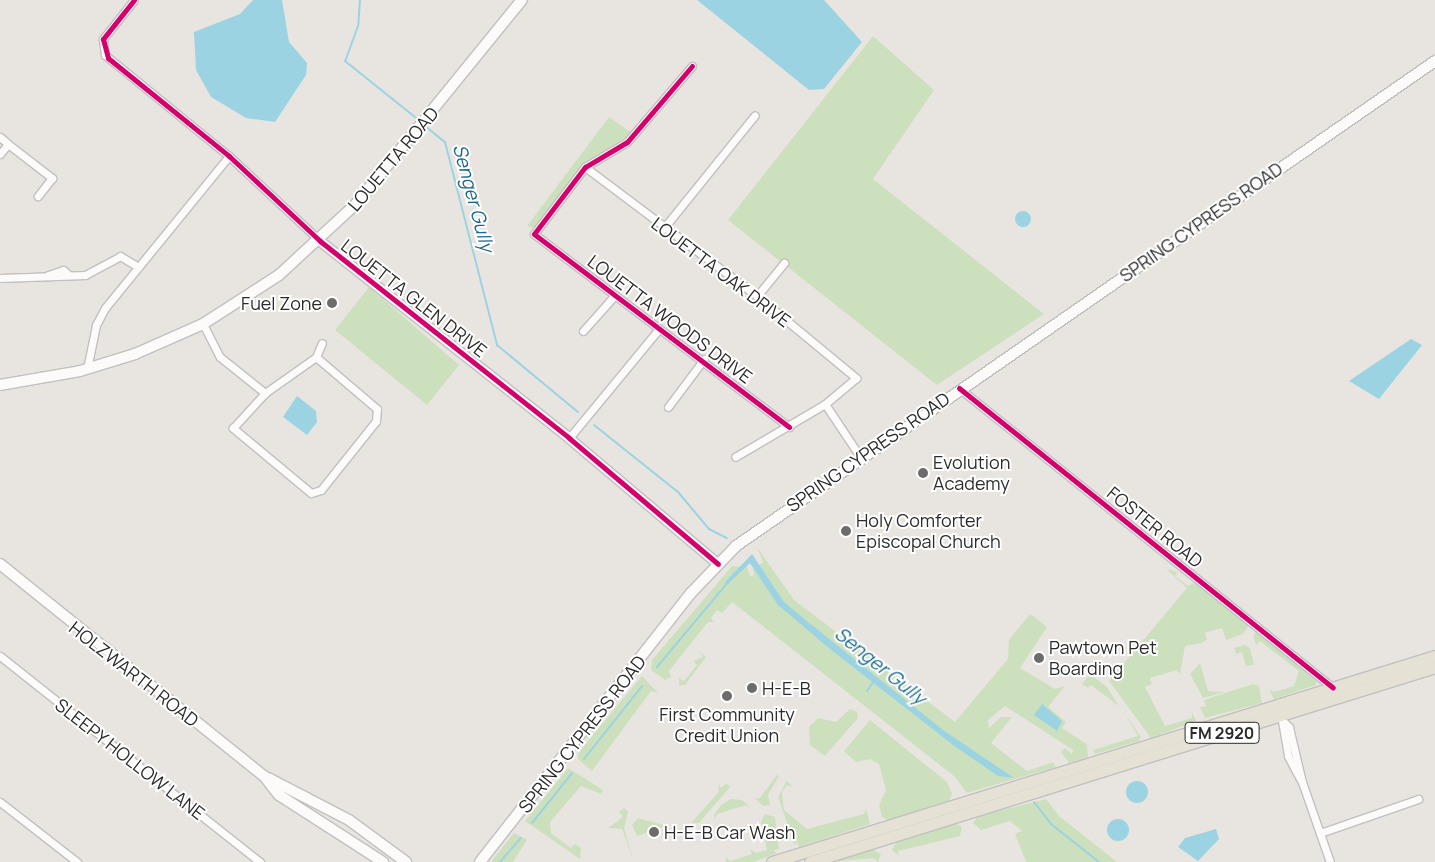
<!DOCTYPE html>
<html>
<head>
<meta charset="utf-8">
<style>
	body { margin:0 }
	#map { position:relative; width:1435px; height:862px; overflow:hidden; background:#e8e5e1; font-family:Manrope,sans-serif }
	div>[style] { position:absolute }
	.green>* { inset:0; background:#cde0bd }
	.water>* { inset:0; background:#9cd3e2 }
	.round { border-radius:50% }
	.stream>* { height:2px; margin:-1px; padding:0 1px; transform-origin:1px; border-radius:1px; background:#9cd3e2 }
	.roads { filter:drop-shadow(1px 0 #c1c0c0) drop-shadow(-1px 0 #c1c0c0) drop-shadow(0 1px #c1c0c0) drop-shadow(0 -1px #c1c0c0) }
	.minor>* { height:7px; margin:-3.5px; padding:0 3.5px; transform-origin:3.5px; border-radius:3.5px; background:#fcfbfa }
	.tertiary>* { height:9px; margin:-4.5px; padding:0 4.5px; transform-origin:4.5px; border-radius:4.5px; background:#fcfbfa }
	.secondary>* { height:10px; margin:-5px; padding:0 5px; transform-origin:5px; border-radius:5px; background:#fcfbfa }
	.primary>* { height:11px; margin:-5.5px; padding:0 5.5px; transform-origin:5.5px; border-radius:5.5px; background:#e5e1d5 }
	.cycleway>* { height:5px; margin:-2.5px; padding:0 2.5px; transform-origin:2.5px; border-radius:2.5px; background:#d6006c }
	.dots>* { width:14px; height:14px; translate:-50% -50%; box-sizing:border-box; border:2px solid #fff; border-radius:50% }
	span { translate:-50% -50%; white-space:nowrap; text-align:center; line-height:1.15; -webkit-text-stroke:4px #fff; paint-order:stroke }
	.shield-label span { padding:1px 4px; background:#fff; border:1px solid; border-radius:4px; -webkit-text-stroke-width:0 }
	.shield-label { font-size:16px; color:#2b2b2b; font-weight:700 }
	.street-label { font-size:18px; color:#2b2b2b }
	.poi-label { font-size:18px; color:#2b2b2b }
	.right { translate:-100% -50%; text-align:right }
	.left { translate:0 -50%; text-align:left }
	.water-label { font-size:19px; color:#1b6a8e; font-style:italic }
</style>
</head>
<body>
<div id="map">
	<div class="green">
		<div style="clip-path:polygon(873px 36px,934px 90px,873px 179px,1044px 314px,937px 385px,728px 220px)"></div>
		<div style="clip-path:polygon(609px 117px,632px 133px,580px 168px,536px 228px,527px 226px)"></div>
		<div style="clip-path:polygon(369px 287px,459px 365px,427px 405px,335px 330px)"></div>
		<div style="clip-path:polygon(757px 547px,794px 600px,955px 722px,1008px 659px,1009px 640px,1030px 614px,1036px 618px,1047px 627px,1020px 668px,1055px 689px,1065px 686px,1048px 707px,1066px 722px,1062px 728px,1087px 744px,1088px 757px,1069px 763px,1061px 752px,1065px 748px,1072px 754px,1073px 750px,1005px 706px,988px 720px,989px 728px,1001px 717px,1012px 717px,991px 743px,1027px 771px,1053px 762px,1056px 767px,967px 793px,954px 776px,732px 602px,722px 613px,717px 610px,711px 618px,714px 622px,708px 622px,669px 671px,671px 677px,665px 680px,651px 670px,652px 660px,732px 566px,747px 567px,750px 576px,754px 575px,753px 569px,763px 562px)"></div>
		<div style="clip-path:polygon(1166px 569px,1177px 572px,1175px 576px,1188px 586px,1196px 582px,1249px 625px,1243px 634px,1226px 640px,1222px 628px,1205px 633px,1207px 639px,1202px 643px,1185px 646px,1180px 675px,1177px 670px,1150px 678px,1152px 684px,1145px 687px,1165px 726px,1192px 718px,1192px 712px,1196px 721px,1151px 738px,1109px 681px,1187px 588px)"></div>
		<div style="clip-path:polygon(1258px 631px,1316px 678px,1316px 685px,1274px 699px,1269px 689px,1274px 692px,1294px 686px,1299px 671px,1260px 641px,1256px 645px,1253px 635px)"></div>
		<div style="clip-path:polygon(1245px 645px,1250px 648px,1254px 665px,1246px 666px,1242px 652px,1236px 654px,1234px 648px)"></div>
		<div style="clip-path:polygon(700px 652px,706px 657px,685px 685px,679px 685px,679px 678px,684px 681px,697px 665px,693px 661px,703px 657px)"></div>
		<div style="clip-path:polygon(1200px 663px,1208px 691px,1225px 692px,1203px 698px,1190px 674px)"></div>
		<div style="clip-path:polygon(1090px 674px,1107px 687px,1119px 706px,1091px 685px,1088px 688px,1082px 684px)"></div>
		<div style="clip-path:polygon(642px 676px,658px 693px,651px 691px,592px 771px,578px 759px,578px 753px)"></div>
		<div style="clip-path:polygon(1253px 684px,1259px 686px,1262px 703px,1205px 718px,1200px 707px,1206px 706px,1204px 700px)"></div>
		<div style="clip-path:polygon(850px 709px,857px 712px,858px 718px,825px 756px,810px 745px,809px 727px,818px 718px,836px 722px)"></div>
		<div style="clip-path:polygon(1125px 714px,1141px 737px,1139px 741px,1095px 754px,1093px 750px,1138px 736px)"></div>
		<div style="clip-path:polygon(870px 720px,947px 782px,952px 794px,949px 801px,888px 820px,882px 817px,879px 805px,886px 790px,879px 764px,870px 759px,856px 762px,844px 751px)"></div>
		<div style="clip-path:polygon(568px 768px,603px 790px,601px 794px,581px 786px,550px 822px,551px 833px,571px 848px,575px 844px,581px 848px,580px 859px,525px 821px)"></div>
		<div style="clip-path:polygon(774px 771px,779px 776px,768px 795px,770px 805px,763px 806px,754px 797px,759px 799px,777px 775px)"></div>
		<div style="clip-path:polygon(787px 781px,793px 787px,787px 785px,782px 792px,784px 810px,807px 829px,864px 814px,866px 808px,870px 824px,799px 847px,797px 841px,795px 846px,778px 797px)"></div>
		<div style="clip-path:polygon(726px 783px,730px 787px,699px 823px,691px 823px,718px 793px,719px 784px,721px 788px)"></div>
		<div style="clip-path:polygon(731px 799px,742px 800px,748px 805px,749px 809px,746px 805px,717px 814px,715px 819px,714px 815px,721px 805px)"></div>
		<div style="clip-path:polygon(1046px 799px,1059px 816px,1117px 862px,1026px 862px,1015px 834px,1022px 831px,1010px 821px,981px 830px,973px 823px,978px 816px)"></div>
		<div style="clip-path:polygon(624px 808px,628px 811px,624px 829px,634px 862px,622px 829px,608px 828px,623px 817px,619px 812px)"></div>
		<div style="clip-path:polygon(765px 814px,775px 817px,779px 849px,773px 850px,777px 853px,753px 862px,726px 862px,726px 857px,730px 861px,752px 854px,750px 849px,756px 853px,767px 850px,761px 822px)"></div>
		<div style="clip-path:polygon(638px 818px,664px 825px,665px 826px,637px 836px,632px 825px)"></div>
		<div style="clip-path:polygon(955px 823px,962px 827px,960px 836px,898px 851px,899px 856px,892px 850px,897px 841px)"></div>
		<div style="clip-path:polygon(514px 833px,527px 840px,513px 862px,491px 862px)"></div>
		<div style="clip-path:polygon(872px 849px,881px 854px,878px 862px,873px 858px,830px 862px)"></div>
	</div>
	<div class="water">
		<div style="clip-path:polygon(253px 0,282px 0,289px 42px,307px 63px,306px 75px,275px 122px,246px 118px,211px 97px,196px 70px,194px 32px,240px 14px)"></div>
		<div style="clip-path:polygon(697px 0,824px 0,862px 42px,824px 89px,809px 90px)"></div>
		<div class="round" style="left:1015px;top:211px;width:16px;height:16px"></div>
		<div style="clip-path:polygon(1411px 339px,1422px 345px,1379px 399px,1349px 381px)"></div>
		<div style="clip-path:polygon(297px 396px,316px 411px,317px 422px,307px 435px,283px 417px)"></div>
		<div style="clip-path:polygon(752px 554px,784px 602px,808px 622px,943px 730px,1014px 778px,998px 776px,953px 745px,830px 649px,778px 605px,750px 563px,728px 584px,725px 582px)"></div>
		<div style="clip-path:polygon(1042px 704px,1062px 721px,1057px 731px,1034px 715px)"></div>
		<div class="round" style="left:1126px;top:781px;width:22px;height:22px"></div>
		<div class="round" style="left:1107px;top:819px;width:22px;height:22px"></div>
		<div style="clip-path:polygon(1216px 829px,1219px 839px,1198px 861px,1178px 847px,1185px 838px)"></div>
	</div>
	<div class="stream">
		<div style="left:360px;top:0;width:26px;rotate:94deg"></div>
		<div style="left:358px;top:26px;width:37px;rotate:110deg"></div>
		<div style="left:345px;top:61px;width:96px;rotate:38.7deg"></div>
		<div style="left:425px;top:126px;width:26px;rotate:39deg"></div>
		<div style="left:445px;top:142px;width:210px;rotate:75.6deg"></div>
		<div style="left:497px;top:345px;width:105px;rotate:39.6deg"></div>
		<div style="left:594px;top:425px;width:107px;rotate:38.6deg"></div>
		<div style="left:678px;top:492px;width:48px;rotate:50deg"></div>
		<div style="left:709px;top:529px;width:20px;rotate:27deg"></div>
		<div style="left:657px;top:667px;width:111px;rotate:-50.1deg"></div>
		<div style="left:867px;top:691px;width:12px;rotate:-55deg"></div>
		<div style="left:584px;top:759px;width:93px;rotate:-51.5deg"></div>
		<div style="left:1034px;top:802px;width:28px;rotate:52deg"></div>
		<div style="left:1051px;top:824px;width:61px;rotate:38.4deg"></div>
		<div style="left:532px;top:823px;width:64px;rotate:-51.3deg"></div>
		<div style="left:500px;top:862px;width:32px;rotate:-49deg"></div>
	</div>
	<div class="roads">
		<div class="minor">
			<div style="left:134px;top:0;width:50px;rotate:128.5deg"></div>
			<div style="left:103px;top:39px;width:16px;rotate:83deg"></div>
			<div style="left:105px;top:55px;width:160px;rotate:39.2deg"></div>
			<div style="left:229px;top:156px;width:125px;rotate:43deg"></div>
			<div style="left:692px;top:66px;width:100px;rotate:130.5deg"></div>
			<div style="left:627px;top:142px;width:49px;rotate:149.2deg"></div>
			<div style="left:585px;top:167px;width:84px;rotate:127.3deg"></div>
			<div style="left:534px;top:234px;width:320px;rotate:37.1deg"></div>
			<div style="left:0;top:137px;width:11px;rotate:41deg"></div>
			<div style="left:8px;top:144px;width:13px;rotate:129deg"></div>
			<div style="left:8px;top:144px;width:56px;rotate:37.7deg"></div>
			<div style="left:52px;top:178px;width:23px;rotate:128deg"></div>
			<div style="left:585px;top:167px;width:215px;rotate:36.9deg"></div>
			<div style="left:757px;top:296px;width:129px;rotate:39.6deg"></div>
			<div style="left:856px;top:378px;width:40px;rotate:140deg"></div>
			<div style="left:825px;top:404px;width:104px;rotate:149.5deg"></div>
			<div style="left:663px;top:229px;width:146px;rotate:-51.1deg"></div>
			<div style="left:48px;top:275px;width:16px;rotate:-18deg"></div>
			<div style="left:63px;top:270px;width:8px;rotate:40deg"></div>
			<div style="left:0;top:278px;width:85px;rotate:-2deg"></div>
			<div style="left:85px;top:275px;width:40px;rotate:-28deg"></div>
			<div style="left:120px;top:256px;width:21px;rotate:31deg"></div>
			<div style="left:757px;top:296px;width:43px;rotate:-50.7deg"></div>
			<div style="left:203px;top:324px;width:37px;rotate:63deg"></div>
			<div style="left:220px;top:357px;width:58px;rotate:38.7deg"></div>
			<div style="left:583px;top:331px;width:48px;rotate:-48.4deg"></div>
			<div style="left:316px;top:357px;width:80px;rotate:40.4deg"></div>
			<div style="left:377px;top:409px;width:12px;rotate:95deg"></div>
			<div style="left:376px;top:421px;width:88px;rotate:128.6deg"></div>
			<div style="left:321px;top:490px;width:10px;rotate:163deg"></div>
			<div style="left:311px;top:493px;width:102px;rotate:-140.2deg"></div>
			<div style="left:233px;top:428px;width:47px;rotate:-47.6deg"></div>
			<div style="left:265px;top:393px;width:62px;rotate:-35.2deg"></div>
			<div style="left:316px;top:357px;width:15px;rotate:-67deg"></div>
			<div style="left:87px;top:369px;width:45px;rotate:-78.4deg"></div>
			<div style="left:96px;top:325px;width:19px;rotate:-62deg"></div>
			<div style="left:105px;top:308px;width:196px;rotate:-50.8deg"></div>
			<div style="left:960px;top:389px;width:478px;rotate:38.7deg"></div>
			<div style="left:825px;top:404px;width:65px;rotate:56.3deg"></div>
			<div style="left:668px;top:407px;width:60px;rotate:-53.1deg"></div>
			<div style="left:569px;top:438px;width:140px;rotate:-50.5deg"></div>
			<div style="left:0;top:656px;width:332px;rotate:38.4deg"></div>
			<div style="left:1280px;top:718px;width:13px;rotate:45deg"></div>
			<div style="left:1289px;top:727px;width:57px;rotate:76.7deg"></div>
			<div style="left:1282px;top:721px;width:36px;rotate:80deg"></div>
			<div style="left:1288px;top:756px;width:30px;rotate:62deg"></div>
			<div style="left:1302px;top:782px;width:85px;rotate:70.7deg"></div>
			<div style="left:0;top:802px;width:98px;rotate:37.9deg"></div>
			<div style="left:1320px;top:833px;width:104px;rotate:-19.1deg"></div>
		</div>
		<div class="tertiary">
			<div style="left:320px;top:241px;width:318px;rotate:38.3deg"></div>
			<div style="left:569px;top:438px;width:195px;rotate:40.2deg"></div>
		</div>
		<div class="secondary">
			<div style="left:0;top:385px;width:81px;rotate:-9.9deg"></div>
			<div style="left:80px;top:371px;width:58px;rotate:-17.2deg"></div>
			<div style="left:135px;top:354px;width:74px;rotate:-23.8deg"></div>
			<div style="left:203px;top:324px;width:90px;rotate:-32.8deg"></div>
			<div style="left:279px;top:275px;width:105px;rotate:-42.7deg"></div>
			<div style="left:356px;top:204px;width:263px;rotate:-50.9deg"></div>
			<div style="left:0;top:564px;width:339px;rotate:38.8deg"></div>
			<div style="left:264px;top:776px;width:24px;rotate:52deg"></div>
			<div style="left:279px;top:795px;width:124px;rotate:32.8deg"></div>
			<div style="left:268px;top:778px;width:91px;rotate:27.4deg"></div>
			<div style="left:349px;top:820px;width:71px;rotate:36.4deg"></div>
			<div style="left:480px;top:862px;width:342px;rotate:-51.9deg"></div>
			<div style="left:691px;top:593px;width:65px;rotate:-46.2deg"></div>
			<div style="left:736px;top:546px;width:851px;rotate:-34.75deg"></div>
		</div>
		<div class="primary">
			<div style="left:772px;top:862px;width:694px;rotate:-17.26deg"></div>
			<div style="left:810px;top:862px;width:655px;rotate:-17.33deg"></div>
		</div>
	</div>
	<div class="cycleway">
		<div style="left:134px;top:0;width:50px;rotate:128.5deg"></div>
		<div style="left:103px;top:39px;width:20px;rotate:75deg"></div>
		<div style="left:108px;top:58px;width:156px;rotate:39deg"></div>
		<div style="left:229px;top:156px;width:125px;rotate:43deg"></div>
		<div style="left:320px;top:241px;width:318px;rotate:38.3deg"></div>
		<div style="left:569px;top:438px;width:195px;rotate:40.2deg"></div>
		<div style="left:692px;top:66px;width:100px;rotate:130.5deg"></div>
		<div style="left:627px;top:142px;width:49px;rotate:149.2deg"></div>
		<div style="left:585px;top:167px;width:84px;rotate:127.3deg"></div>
		<div style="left:534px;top:234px;width:320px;rotate:37.1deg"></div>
		<div style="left:959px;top:388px;width:479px;rotate:38.7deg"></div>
	</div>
	<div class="dots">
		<div style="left:332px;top:303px;background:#6d6c6b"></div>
		<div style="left:923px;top:473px;background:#6d6c6b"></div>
		<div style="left:846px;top:531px;background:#6d6c6b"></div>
		<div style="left:1039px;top:658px;background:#6d6c6b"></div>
		<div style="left:752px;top:688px;background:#6d6c6b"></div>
		<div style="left:727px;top:696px;background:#6d6c6b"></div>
		<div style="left:654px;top:832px;background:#6d6c6b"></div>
	</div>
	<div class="shield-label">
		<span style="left:1222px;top:733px">FM 2920</span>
	</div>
	<div class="street-label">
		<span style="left:393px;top:159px;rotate:-50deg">LOUETTA ROAD</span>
		<span style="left:1201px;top:222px;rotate:-35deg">SPRING CYPRESS ROAD</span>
		<span style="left:721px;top:272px;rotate:37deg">LOUETTA OAK DRIVE</span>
		<span style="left:414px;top:298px;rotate:38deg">LOUETTA GLEN DRIVE</span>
		<span style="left:670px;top:319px;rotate:37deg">LOUETTA WOODS DRIVE</span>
		<span style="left:868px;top:452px;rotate:-35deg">SPRING CYPRESS ROAD</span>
		<span style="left:1155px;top:527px;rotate:39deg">FOSTER ROAD</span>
		<span style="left:134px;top:674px;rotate:38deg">HOLZWARTH ROAD</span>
		<span style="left:582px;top:734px;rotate:-52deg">SPRING CYPRESS ROAD</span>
		<span style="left:130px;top:759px;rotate:38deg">SLEEPY HOLLOW LANE</span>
	</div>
	<div class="poi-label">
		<span class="right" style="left:322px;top:303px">Fuel Zone</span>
		<span class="left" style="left:933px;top:473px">Evolution<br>Academy</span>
		<span class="left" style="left:856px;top:531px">Holy Comforter<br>Episcopal Church</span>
		<span class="left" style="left:1049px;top:658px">Pawtown Pet<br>Boarding</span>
		<span class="left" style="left:762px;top:688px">H-E-B</span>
		<span style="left:727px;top:725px">First Community<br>Credit Union</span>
		<span class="left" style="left:664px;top:832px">H-E-B Car Wash</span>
	</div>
	<div class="water-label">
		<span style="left:473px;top:198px;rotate:75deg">Senger Gully</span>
		<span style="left:880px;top:666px;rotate:39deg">Senger Gully</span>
	</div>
</div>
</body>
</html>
